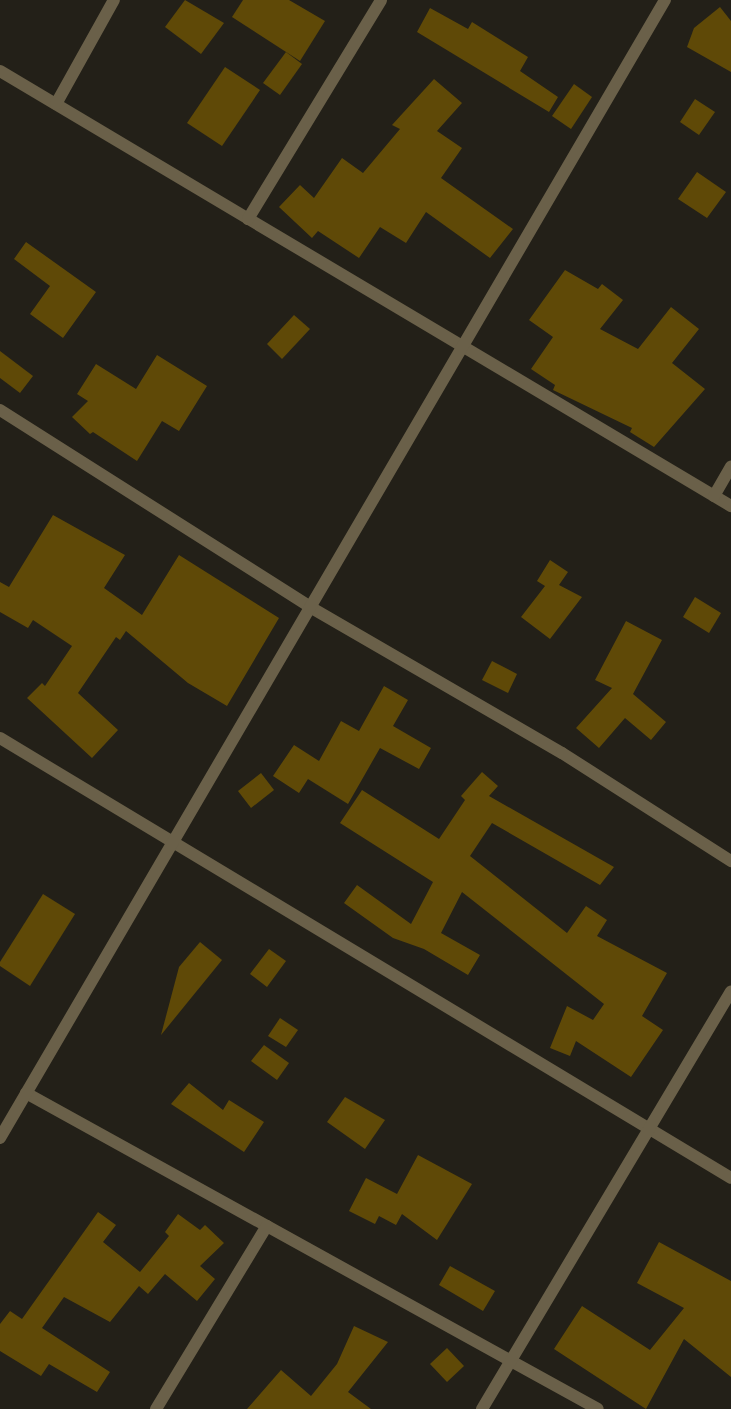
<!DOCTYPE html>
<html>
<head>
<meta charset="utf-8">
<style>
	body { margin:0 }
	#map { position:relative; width:731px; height:1409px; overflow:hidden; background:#232018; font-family:Helvetica,sans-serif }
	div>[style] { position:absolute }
	.building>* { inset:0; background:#5f4907 }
	.minor>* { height:12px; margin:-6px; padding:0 6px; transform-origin:6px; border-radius:6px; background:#6a6049 }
	.tertiary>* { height:12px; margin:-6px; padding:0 6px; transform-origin:6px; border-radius:6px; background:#6a6049 }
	span { translate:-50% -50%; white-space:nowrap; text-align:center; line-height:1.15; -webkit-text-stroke:4px #0b0a07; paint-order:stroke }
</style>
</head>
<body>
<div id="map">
	<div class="building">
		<div style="clip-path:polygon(185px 0,224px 23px,201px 54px,165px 27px)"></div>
		<div style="clip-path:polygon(243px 0,289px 0,325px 21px,300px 61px,232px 17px)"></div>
		<div style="clip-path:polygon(720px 7px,731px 21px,731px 72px,687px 47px,694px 28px)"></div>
		<div style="clip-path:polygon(430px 8px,468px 29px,472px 22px,528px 57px,520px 71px,558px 97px,549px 112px,417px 32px)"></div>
		<div style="clip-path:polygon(286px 52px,302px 64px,280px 95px,263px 83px)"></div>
		<div style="clip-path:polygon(225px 67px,260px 90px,222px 146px,187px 123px)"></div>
		<div style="clip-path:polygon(434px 79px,462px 103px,437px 131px,462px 148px,441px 178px,513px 229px,490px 258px,426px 212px,406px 243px,380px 227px,359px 258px,318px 231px,312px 238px,279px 207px,300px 185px,314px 198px,342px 158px,363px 173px,400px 129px,392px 125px)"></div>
		<div style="clip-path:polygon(574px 84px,592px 97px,571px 129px,552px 116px)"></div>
		<div style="clip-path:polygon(695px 99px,715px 112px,699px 135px,680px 122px)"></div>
		<div style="clip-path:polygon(697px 172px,726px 192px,707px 218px,678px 199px)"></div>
		<div style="clip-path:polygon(26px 242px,96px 292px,63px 338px,30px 314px,50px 286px,14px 259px)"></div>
		<div style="clip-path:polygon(565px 270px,598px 289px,602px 284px,623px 300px,600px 329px,638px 349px,671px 307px,699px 329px,672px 363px,705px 389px,654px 447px,630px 432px,632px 428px,553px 390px,555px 385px,531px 369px,553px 337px,529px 320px)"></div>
		<div style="clip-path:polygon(294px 315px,310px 329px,282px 359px,267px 344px)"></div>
		<div style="clip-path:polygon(0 351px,33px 376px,20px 393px,0 378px)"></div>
		<div style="clip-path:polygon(157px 355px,207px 386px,179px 431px,162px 421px,137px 461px,93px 432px,90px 434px,72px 417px,88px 401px,77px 394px,96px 364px,136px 389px)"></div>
		<div style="clip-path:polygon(53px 515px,125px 555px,104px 588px,142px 615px,179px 555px,279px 618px,227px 706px,188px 683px,126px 631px,120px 640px,116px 637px,78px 693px,118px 730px,92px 758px,27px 698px,42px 683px,45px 686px,72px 646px,33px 620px,28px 628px,0 612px,0 582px,9px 587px)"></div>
		<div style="clip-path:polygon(550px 560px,568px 572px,559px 585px,582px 597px,550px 639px,521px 617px,545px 586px,537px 581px)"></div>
		<div style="clip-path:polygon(695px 597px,721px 613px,709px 633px,683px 617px)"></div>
		<div style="clip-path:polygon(626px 621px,662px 640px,633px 694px,666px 722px,651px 740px,625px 718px,599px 748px,576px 728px,612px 688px,595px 680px)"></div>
		<div style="clip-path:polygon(492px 661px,517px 674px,508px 693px,482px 680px)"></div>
		<div style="clip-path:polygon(384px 686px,408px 700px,393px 726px,431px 748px,419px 769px,380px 748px,348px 804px,308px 779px,299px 793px,273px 776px,294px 745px,319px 761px,341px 721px,359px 731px)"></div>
		<div style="clip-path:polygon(482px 772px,498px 786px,489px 796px,614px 867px,600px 885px,492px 823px,470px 856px,567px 933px,586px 906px,607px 920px,597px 936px,667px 973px,642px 1016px,663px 1030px,631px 1077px,576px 1041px,570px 1056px,550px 1048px,567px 1006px,593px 1020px,604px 1004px,462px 892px,441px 933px,480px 955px,468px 975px,424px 949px,393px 938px,344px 903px,357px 885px,411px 924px,433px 882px,340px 823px,362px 790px,439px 839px,465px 800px,461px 796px)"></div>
		<div style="clip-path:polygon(261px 773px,274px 790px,251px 808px,238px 791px)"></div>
		<div style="clip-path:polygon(43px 894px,75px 914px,30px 986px,0 966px,0 962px)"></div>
		<div style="clip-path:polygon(200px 942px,222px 960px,161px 1035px,179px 967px)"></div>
		<div style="clip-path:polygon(269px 949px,286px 961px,267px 987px,250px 974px)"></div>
		<div style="clip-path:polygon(280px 1018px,298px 1030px,286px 1047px,268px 1036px)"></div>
		<div style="clip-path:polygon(264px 1045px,289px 1063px,277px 1080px,251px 1061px)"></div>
		<div style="clip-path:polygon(189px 1083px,223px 1110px,229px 1100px,264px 1122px,244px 1152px,171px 1104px)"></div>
		<div style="clip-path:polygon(345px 1097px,385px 1120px,365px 1149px,327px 1122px)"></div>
		<div style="clip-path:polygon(418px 1155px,472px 1184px,437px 1240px,402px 1214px,396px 1225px,379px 1216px,375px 1224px,349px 1211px,366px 1178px,397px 1194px)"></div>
		<div style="clip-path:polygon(98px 1212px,116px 1225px,103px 1242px,140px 1272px,169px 1236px,165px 1232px,178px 1214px,200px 1230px,205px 1225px,224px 1243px,200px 1266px,215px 1279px,197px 1301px,165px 1274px,148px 1294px,139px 1286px,110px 1322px,64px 1297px,42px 1328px,110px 1372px,97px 1392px,49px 1364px,41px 1376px,0 1351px,0 1324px,10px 1311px,22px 1319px)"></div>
		<div style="clip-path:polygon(659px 1242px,731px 1281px,731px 1377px,684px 1339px,646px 1409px,554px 1349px,582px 1306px,650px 1350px,684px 1308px,637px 1283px)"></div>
		<div style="clip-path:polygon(450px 1266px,495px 1291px,483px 1311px,439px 1285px)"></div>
		<div style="clip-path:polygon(354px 1326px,388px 1342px,348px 1392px,371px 1409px,247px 1409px,281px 1370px,311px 1396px,337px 1364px)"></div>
		<div style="clip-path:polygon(447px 1348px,464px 1366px,447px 1382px,430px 1364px)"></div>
	</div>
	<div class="minor">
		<div style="left:0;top:71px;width:851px;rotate:30.76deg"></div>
		<div style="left:56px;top:104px;width:119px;rotate:-60.9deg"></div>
		<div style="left:248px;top:219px;width:256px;rotate:-58.7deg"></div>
		<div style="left:0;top:410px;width:367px;rotate:32.4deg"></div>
		<div style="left:310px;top:607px;width:291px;rotate:30.1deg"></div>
		<div style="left:562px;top:753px;width:201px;rotate:32.6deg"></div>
		<div style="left:714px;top:496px;width:34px;rotate:-60deg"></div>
		<div style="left:0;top:738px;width:853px;rotate:31.04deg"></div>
		<div style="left:26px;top:1093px;width:653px;rotate:28.92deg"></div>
		<div style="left:0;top:1138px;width:1318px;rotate:-59.7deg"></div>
		<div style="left:156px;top:1409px;width:214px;rotate:-58.8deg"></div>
	</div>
	<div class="tertiary">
		<div style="left:482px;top:1409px;width:486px;rotate:-59.2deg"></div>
	</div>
</div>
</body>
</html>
